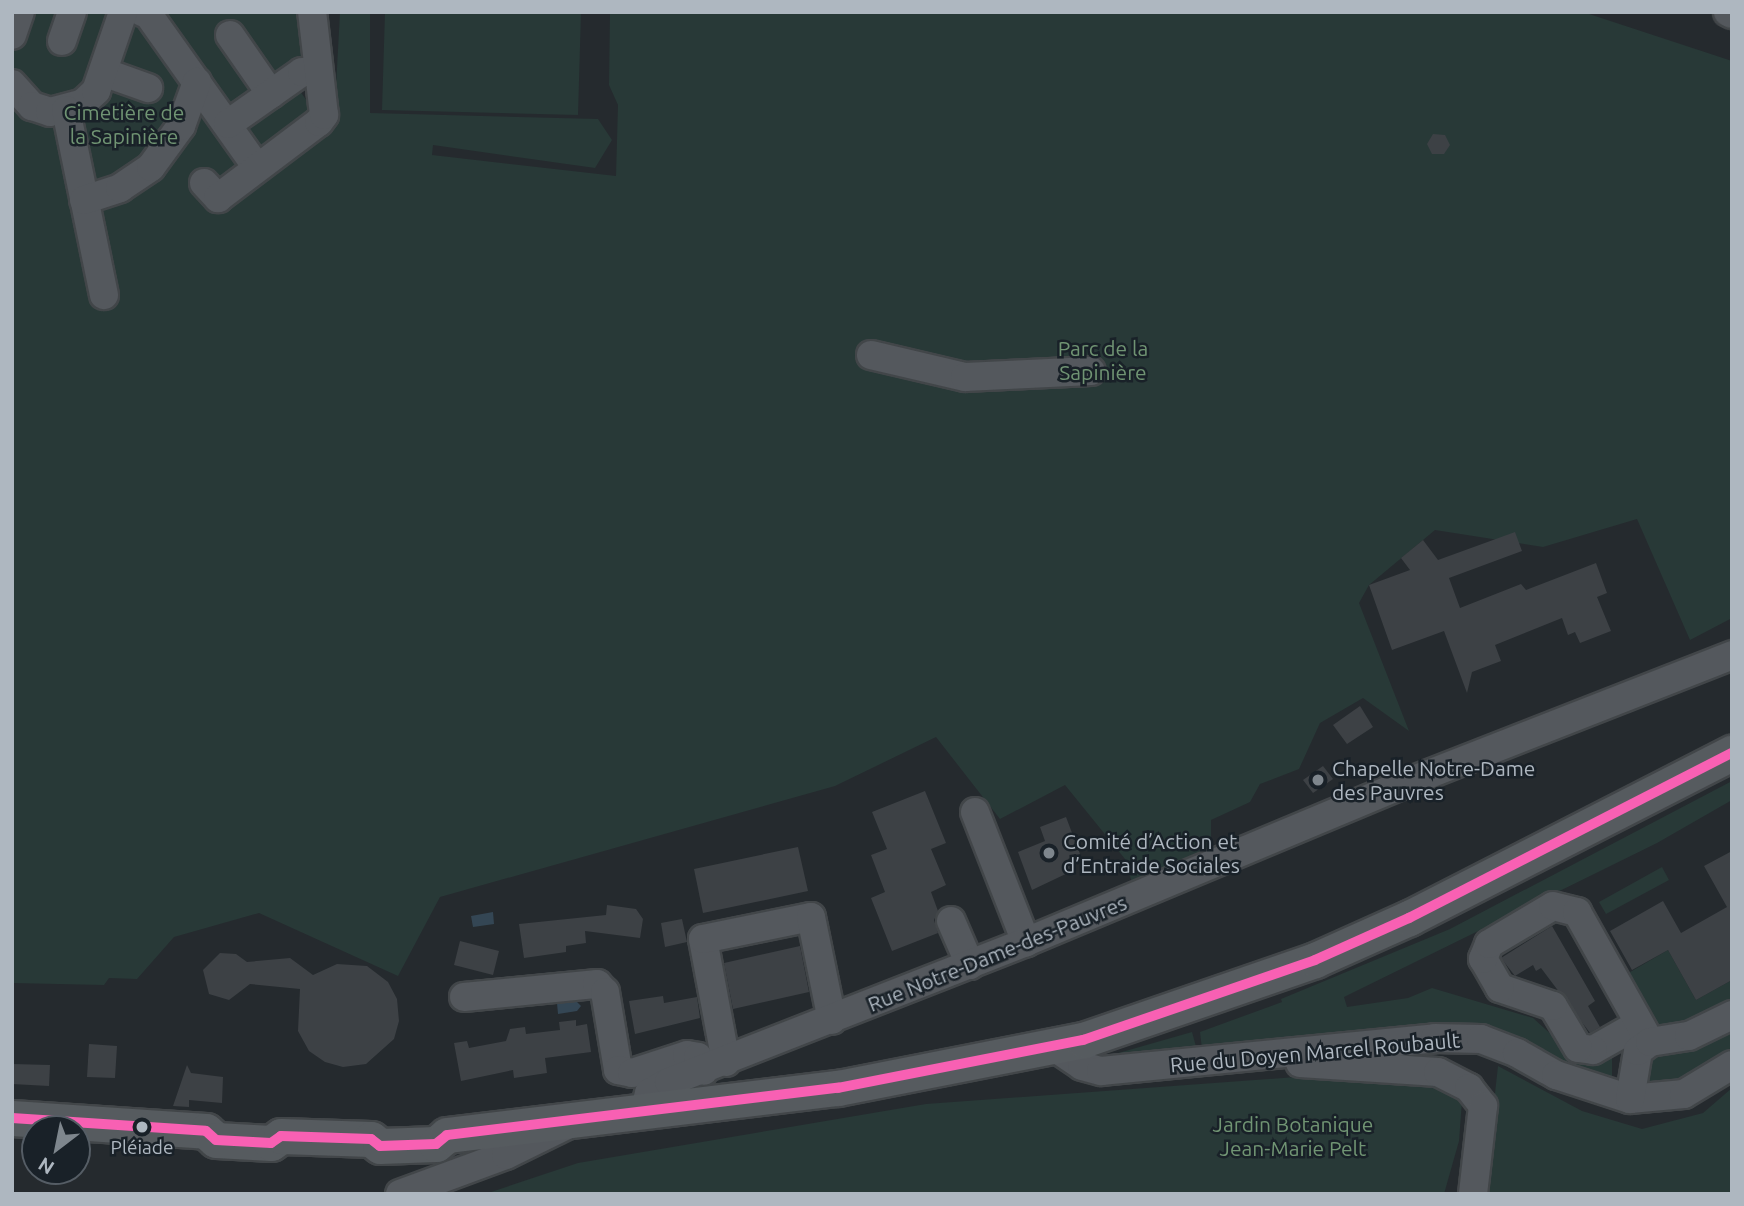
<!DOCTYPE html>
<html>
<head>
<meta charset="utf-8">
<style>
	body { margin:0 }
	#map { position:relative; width:1744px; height:1206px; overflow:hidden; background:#252a2e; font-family:Ubuntu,sans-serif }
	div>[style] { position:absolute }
	.green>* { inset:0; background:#283937 }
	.water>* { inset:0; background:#344654 }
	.building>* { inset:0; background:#3d4145 }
	.roads { filter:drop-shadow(2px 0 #424649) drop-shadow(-2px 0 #424649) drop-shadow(0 2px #424649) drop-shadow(0 -2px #424649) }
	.minor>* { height:28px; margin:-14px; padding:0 14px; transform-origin:14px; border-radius:14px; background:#54585d }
	.major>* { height:35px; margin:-17.5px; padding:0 17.5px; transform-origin:17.5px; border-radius:17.5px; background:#565b5f }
	.bus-1>* { height:10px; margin:-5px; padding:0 5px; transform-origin:5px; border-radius:5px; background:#f860b3 }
	.dots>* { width:19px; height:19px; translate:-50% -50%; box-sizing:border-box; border:4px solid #192128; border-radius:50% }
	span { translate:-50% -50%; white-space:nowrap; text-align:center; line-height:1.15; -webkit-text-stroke:5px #192128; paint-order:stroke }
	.bus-label { font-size:19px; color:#aeb7c0 }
	.park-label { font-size:21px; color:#709473 }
	.poi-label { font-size:21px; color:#aeb7c0 }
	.left { translate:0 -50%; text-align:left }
	.street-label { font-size:21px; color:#aeb7c0 }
	.frame { position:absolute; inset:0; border:14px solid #aeb7c0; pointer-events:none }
	.north { position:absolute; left:21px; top:1115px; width:70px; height:70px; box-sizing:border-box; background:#192128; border:2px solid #555d65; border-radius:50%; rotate:212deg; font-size:19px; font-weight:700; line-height:28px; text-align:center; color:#aeb7c0 }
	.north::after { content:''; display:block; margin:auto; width:24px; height:32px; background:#7e868d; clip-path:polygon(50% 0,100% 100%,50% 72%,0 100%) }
</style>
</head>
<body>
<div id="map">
	<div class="green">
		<div style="clip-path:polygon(12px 12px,299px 12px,303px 57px,288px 74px,314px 111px,283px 138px,317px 142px,323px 136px,336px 87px,340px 12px,370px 12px,370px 113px,598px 119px,612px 140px,595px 168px,433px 145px,432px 155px,616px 176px,618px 105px,609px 85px,610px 12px,1583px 12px,1732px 61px,1732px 618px,1690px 640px,1637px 519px,1543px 547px,1435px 530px,1369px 585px,1359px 603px,1409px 731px,1363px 698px,1320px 723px,1299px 769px,1260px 784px,1250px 802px,1211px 820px,1211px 846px,1132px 883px,1125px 859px,1065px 785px,1000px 819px,936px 737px,835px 786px,440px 897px,398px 976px,259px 913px,174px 937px,137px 979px,109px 978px,104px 985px,12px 983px)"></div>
		<div style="clip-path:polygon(385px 12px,581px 12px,578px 115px,382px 110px)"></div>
		<div style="clip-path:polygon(1732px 781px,1732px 800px,1657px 843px,1344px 997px,1347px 1007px,1408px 998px,1432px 988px,1533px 1018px,1575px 1056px,1612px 1058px,1612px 1077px,1567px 1064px,1480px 1026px,1384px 1027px,1202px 1049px,1200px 1032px,1282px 1002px,1281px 999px,1450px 929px)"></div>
		<div style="clip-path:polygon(1662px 867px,1669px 880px,1606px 914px,1599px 902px)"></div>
		<div style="clip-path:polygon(1668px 950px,1696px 1000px,1732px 980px,1732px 1001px,1723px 1010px,1688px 1024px,1657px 1031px,1625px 975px)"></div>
		<div style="clip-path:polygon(1732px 1024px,1732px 1047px,1710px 1065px,1677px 1081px,1644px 1088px,1641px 1060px,1681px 1053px)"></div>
		<div style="clip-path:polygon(1192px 1032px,1197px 1050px,1105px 1057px,1108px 1056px)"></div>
		<div style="clip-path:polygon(1498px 1066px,1582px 1111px,1642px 1129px,1703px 1113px,1732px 1088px,1732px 1194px,1484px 1194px)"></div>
		<div style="clip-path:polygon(1296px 1077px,1420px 1080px,1445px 1088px,1462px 1101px,1459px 1141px,1444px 1194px,485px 1194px,578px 1163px,926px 1104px)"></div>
	</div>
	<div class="water">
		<div style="clip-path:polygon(493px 912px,494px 924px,473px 927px,471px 916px)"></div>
		<div style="clip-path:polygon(576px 1001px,581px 1006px,577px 1011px,558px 1014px,557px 1003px)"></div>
	</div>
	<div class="building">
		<div style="clip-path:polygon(1433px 134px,1445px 135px,1450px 145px,1444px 154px,1432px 154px,1427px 144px)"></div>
		<div style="clip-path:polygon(1515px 532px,1522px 551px,1449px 578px,1460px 608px,1521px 584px,1526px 590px,1596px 563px,1607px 593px,1597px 597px,1611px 631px,1580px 643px,1575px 632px,1568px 635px,1562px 618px,1495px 645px,1501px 661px,1472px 672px,1467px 693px,1444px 631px,1392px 650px,1369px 585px,1410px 570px,1401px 558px,1423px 540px,1438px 560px)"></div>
		<div style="clip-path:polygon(1360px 706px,1373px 727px,1347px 744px,1333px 725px)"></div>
		<div style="clip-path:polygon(1323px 766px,1333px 779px,1313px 793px,1303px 780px)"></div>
		<div style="clip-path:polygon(925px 791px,946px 843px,931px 849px,946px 885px,931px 892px,938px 911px,934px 920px,938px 933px,892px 951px,871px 898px,885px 892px,871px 855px,887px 849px,872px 812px)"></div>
		<div style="clip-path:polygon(1066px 817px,1080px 854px,1068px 859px,1072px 871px,1032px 890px,1018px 852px,1045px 841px,1040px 827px)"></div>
		<div style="clip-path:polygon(798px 847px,808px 891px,703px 913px,694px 869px)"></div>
		<div style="clip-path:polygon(1732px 851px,1732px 980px,1696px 1000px,1668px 950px,1632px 970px,1610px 931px,1663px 901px,1681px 933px,1727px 907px,1704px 866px)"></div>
		<div style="clip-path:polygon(607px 905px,636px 909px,643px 919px,640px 938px,585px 931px,586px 943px,566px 946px,566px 952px,524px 958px,519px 924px,606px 915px)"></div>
		<div style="clip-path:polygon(682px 919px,687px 942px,665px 947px,661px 923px)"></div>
		<div style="clip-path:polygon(1552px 926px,1595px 1001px,1588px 1006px,1600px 1027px,1590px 1033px,1541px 968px,1536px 971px,1533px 965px,1515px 976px,1501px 958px)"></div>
		<div style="clip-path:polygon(460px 941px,499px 951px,493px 975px,454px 965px)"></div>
		<div style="clip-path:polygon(800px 946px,809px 992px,733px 1009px,724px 963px)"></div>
		<div style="clip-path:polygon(220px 953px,236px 954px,247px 962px,290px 958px,313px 975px,337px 964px,367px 966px,388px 982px,397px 999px,399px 1021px,394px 1039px,366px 1064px,343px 1067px,325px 1062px,309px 1051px,298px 1031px,300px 989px,250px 984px,229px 1000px,209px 994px,203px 970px)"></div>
		<div style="clip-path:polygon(663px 996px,664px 1003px,697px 997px,700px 1018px,635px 1034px,629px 1001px)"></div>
		<div style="clip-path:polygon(576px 1020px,576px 1026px,587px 1024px,591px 1052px,545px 1058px,547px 1073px,514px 1078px,513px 1070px,461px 1081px,454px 1043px,467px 1041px,469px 1048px,506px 1041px,510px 1029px,525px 1027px,526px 1034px,560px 1030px,559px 1022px)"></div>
		<div style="clip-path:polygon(89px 1044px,117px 1046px,115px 1078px,87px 1077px)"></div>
		<div style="clip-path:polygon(12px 1064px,50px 1065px,49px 1086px,12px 1084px)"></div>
		<div style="clip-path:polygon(187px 1065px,191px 1073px,223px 1077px,222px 1103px,189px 1100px,189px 1107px,173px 1106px)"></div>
	</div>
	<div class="roads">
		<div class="minor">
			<div style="left:142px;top:12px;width:6px;rotate:18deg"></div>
			<div style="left:148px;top:14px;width:186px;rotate:54.6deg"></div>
			<div style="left:1728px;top:12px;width:4px;rotate:27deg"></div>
			<div style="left:12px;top:35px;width:24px;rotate:-71deg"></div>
			<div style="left:230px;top:35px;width:72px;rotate:55.2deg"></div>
			<div style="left:62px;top:41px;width:31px;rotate:-71deg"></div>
			<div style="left:103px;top:72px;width:48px;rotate:19.6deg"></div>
			<div style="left:12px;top:84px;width:30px;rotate:48deg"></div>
			<div style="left:32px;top:106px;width:19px;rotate:18deg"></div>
			<div style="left:50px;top:112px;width:34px;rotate:-15deg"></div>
			<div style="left:83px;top:103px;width:18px;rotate:-43deg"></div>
			<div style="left:96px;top:91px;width:83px;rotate:-71.1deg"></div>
			<div style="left:66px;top:110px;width:189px;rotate:78.4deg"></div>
			<div style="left:228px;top:124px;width:90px;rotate:-35.1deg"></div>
			<div style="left:302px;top:72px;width:16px"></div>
			<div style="left:204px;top:183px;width:21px;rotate:47deg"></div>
			<div style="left:218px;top:198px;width:126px;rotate:-37deg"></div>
			<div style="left:319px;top:122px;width:9px;rotate:-54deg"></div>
			<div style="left:324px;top:115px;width:104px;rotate:-96.6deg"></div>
			<div style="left:84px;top:200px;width:38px;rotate:-18deg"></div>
			<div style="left:120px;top:188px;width:37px;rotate:-34deg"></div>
			<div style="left:151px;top:167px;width:51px;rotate:-53.8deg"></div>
			<div style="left:181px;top:126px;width:47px;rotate:-70deg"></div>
			<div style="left:871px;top:355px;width:97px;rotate:13.2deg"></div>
			<div style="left:965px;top:377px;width:126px;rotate:-2.7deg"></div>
			<div style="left:975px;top:812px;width:140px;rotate:68.6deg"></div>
			<div style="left:951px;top:921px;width:48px;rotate:66.6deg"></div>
			<div style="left:464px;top:997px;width:134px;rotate:-5.6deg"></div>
			<div style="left:597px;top:984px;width:11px;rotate:45deg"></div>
			<div style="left:605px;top:992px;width:79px;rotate:80.5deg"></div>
			<div style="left:618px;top:1070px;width:14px;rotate:12deg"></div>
			<div style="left:632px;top:1073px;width:58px;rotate:-18.1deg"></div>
			<div style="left:687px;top:1055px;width:11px;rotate:10deg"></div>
			<div style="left:698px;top:1057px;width:15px;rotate:67deg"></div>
			<div style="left:1639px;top:1024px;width:53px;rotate:150.5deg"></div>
			<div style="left:1593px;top:1050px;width:15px;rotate:-172deg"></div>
			<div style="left:1578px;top:1048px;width:49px;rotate:-120.8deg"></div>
			<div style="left:1553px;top:1006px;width:56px;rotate:-161.2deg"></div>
			<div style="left:1500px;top:988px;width:34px;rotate:-120deg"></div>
			<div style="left:1483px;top:959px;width:16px;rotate:-68deg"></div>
			<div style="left:1489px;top:944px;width:74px;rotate:-30.7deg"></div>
			<div style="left:1553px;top:906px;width:25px;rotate:14deg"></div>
			<div style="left:1577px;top:912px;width:149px;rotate:60.7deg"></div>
			<div style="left:1051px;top:1045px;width:37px;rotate:34deg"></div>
			<div style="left:1082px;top:1066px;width:20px;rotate:15deg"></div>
			<div style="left:1101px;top:1071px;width:336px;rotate:-5.6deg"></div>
			<div style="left:1435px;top:1038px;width:46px;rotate:1.2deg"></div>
			<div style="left:1481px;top:1039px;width:39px;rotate:21deg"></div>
			<div style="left:1517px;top:1053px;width:45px;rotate:29.4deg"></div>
			<div style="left:1556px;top:1075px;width:78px;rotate:18deg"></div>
			<div style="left:1630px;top:1099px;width:54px;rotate:-5.3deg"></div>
			<div style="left:1684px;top:1094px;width:56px;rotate:-31.1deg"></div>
			<div style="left:726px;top:1062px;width:125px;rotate:-100.6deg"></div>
			<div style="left:703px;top:939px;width:110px;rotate:-11.5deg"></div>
			<div style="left:811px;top:917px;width:105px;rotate:78.5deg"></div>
			<div style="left:1300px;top:1063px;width:138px;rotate:3.7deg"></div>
			<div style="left:1438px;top:1072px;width:35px;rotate:27deg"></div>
			<div style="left:1469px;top:1088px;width:23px;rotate:52deg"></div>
			<div style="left:1483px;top:1106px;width:89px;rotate:96.5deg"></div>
			<div style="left:1630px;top:1099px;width:49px;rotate:-80.5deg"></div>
			<div style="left:1638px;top:1051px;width:15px;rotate:-37deg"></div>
			<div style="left:1650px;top:1042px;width:39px;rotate:-9deg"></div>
			<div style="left:1689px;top:1036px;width:48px;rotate:-26deg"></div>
			<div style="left:644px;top:1111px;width:19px;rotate:-74deg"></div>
			<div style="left:649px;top:1093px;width:23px;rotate:-29deg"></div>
			<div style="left:669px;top:1082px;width:383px;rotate:-21.4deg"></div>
			<div style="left:1026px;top:942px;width:407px;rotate:-22.7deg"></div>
			<div style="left:1401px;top:785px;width:356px;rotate:-21.4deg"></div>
			<div style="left:400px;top:1194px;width:113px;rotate:-20.2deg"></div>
			<div style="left:506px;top:1155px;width:72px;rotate:-26.2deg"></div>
		</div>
		<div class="major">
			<div style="left:12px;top:1118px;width:194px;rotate:3.8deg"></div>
			<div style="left:206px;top:1131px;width:13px;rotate:42deg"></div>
			<div style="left:216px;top:1140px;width:55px;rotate:3.1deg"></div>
			<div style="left:271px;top:1143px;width:12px;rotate:-35deg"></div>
			<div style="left:281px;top:1136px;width:90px;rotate:1.9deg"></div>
			<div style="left:371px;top:1139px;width:11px;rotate:38deg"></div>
			<div style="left:380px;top:1146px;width:56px;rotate:-2deg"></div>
			<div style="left:436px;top:1144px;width:14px;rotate:-39deg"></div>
			<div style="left:447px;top:1135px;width:394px;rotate:-6.9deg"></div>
			<div style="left:838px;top:1088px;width:250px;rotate:-11.1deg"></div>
			<div style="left:1083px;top:1040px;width:245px;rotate:-19deg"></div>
			<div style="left:1315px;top:960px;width:103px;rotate:-24.1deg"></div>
			<div style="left:1409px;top:918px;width:363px;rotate:-27.1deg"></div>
		</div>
	</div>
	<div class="bus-1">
		<div style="left:12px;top:1118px;width:194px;rotate:3.8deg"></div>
		<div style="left:206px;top:1131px;width:13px;rotate:42deg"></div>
		<div style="left:216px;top:1140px;width:55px;rotate:3.1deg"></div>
		<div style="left:271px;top:1143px;width:12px;rotate:-35deg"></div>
		<div style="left:281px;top:1136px;width:90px;rotate:1.9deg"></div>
		<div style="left:371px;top:1139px;width:11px;rotate:38deg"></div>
		<div style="left:380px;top:1146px;width:56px;rotate:-2deg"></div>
		<div style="left:436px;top:1144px;width:14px;rotate:-39deg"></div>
		<div style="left:447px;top:1135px;width:394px;rotate:-6.9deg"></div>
		<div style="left:838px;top:1088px;width:250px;rotate:-11.1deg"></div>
		<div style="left:1083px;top:1040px;width:245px;rotate:-19deg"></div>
		<div style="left:1315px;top:960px;width:103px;rotate:-24.1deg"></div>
		<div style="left:1409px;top:918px;width:363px;rotate:-27.1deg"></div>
	</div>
	<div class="dots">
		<div style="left:1318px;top:780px;background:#7e868d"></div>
		<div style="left:1049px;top:853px;background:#7e868d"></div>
		<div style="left:142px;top:1127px;background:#aeb7c0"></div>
	</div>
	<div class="bus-label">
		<span style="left:142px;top:1148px">Pléiade</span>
	</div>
	<div class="park-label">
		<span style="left:124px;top:124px">Cimetière de<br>la Sapinière</span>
		<span style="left:1103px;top:360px">Parc de la<br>Sapinière</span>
		<span style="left:1293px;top:1136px">Jardin Botanique<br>Jean-Marie Pelt</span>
	</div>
	<div class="poi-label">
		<span class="left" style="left:1332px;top:780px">Chapelle Notre-Dame<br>des Pauvres</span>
		<span class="left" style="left:1063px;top:853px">Comité d’Action et<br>d’Entraide Sociales</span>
	</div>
	<div class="street-label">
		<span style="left:997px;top:953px;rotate:-22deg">Rue Notre-Dame-des-Pauvres</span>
		<span style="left:1315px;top:1052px;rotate:-5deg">Rue du Doyen Marcel Roubault</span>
	</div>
	<div class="frame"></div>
	<div class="north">N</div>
</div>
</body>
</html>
